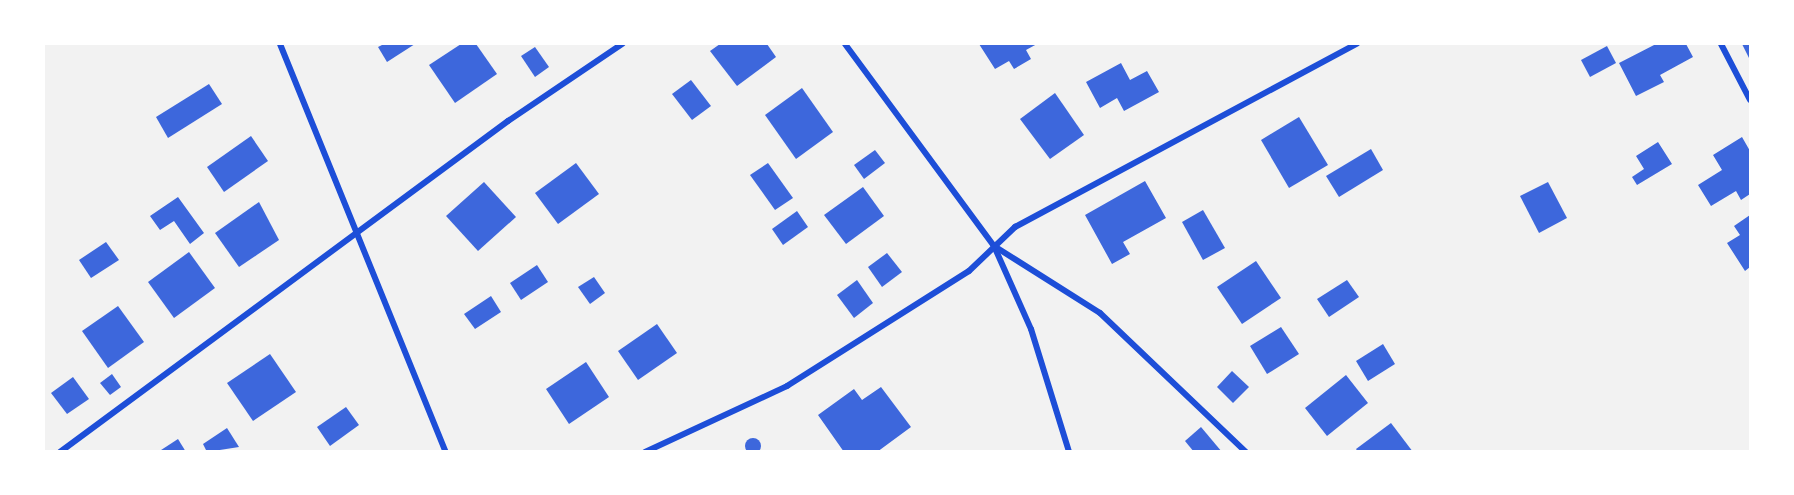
<!DOCTYPE html>
<html>
<head>
<meta charset="utf-8">
<style>
	body { margin:0 }
	#map { position:relative; width:1794px; height:495px; overflow:hidden; background:#f2f2f2; font-family:"IBM Plex Sans",sans-serif }
	div>[style] { position:absolute }
	.building>* { inset:0; background:#3d67dc }
	.round { border-radius:50% }
	.minor>* { height:6px; margin:-3px; padding:0 3px; transform-origin:3px; border-radius:3px; background:#1d4ed8 }
	span { translate:-50% -50%; white-space:nowrap; text-align:center; line-height:1.15; -webkit-text-stroke:6px #fff; paint-order:stroke }
	.frame { position:absolute; inset:0; border:45px solid #fff; pointer-events:none }
</style>
</head>
<body>
<div id="map">
	<div class="building">
		<div style="clip-path:polygon(384px 44px,415px 44px,387px 62px,378px 47px)"></div>
		<div style="clip-path:polygon(461px 44px,476px 44px,497px 74px,455px 103px,429px 65px)"></div>
		<div style="clip-path:polygon(720px 44px,767px 44px,776px 57px,737px 86px,710px 51px)"></div>
		<div style="clip-path:polygon(979px 44px,1037px 44px,1026px 50px,1031px 59px,1014px 69px,1009px 61px,995px 69px)"></div>
		<div style="clip-path:polygon(1656px 44px,1686px 44px,1693px 57px,1660px 75px,1664px 82px,1636px 96px,1619px 63px)"></div>
		<div style="clip-path:polygon(1742px 44px,1750px 44px,1750px 60px)"></div>
		<div style="clip-path:polygon(1607px 46px,1616px 63px,1590px 77px,1581px 60px)"></div>
		<div style="clip-path:polygon(535px 47px,549px 67px,535px 77px,521px 56px)"></div>
		<div style="clip-path:polygon(1121px 63px,1130px 80px,1147px 71px,1159px 92px,1124px 111px,1117px 98px,1100px 108px,1086px 82px)"></div>
		<div style="clip-path:polygon(691px 80px,711px 106px,692px 120px,672px 94px)"></div>
		<div style="clip-path:polygon(209px 84px,222px 104px,168px 138px,156px 117px)"></div>
		<div style="clip-path:polygon(802px 88px,833px 132px,796px 159px,765px 115px)"></div>
		<div style="clip-path:polygon(1055px 93px,1084px 135px,1050px 159px,1020px 119px)"></div>
		<div style="clip-path:polygon(1299px 117px,1328px 165px,1289px 188px,1261px 140px)"></div>
		<div style="clip-path:polygon(251px 136px,268px 161px,224px 192px,207px 167px)"></div>
		<div style="clip-path:polygon(1742px 137px,1750px 151px,1750px 194px,1741px 200px,1736px 191px,1711px 206px,1698px 185px,1722px 170px,1713px 155px)"></div>
		<div style="clip-path:polygon(1658px 142px,1672px 164px,1637px 185px,1632px 177px,1644px 169px,1636px 156px)"></div>
		<div style="clip-path:polygon(1371px 149px,1383px 170px,1339px 197px,1326px 176px)"></div>
		<div style="clip-path:polygon(875px 150px,885px 163px,864px 179px,854px 165px)"></div>
		<div style="clip-path:polygon(576px 163px,599px 194px,558px 224px,535px 193px)"></div>
		<div style="clip-path:polygon(768px 163px,793px 198px,775px 210px,750px 175px)"></div>
		<div style="clip-path:polygon(1145px 181px,1166px 218px,1123px 242px,1130px 254px,1112px 264px,1085px 215px)"></div>
		<div style="clip-path:polygon(484px 182px,516px 217px,478px 251px,446px 216px)"></div>
		<div style="clip-path:polygon(1548px 182px,1567px 218px,1539px 233px,1520px 196px)"></div>
		<div style="clip-path:polygon(863px 187px,884px 216px,846px 244px,824px 215px)"></div>
		<div style="clip-path:polygon(178px 197px,204px 233px,190px 244px,174px 221px,160px 230px,150px 216px)"></div>
		<div style="clip-path:polygon(259px 202px,279px 240px,239px 267px,215px 233px)"></div>
		<div style="clip-path:polygon(1203px 210px,1225px 248px,1203px 260px,1182px 222px)"></div>
		<div style="clip-path:polygon(797px 211px,808px 227px,783px 245px,772px 229px)"></div>
		<div style="clip-path:polygon(1750px 215px,1750px 267px,1745px 271px,1727px 243px,1740px 235px,1734px 226px)"></div>
		<div style="clip-path:polygon(106px 242px,119px 260px,91px 278px,79px 260px)"></div>
		<div style="clip-path:polygon(189px 252px,215px 288px,174px 318px,148px 282px)"></div>
		<div style="clip-path:polygon(887px 253px,902px 272px,882px 287px,868px 267px)"></div>
		<div style="clip-path:polygon(1256px 261px,1281px 298px,1242px 324px,1217px 287px)"></div>
		<div style="clip-path:polygon(537px 265px,548px 282px,521px 300px,510px 283px)"></div>
		<div style="clip-path:polygon(594px 277px,605px 293px,590px 304px,578px 287px)"></div>
		<div style="clip-path:polygon(857px 280px,873px 303px,854px 318px,837px 295px)"></div>
		<div style="clip-path:polygon(1347px 280px,1359px 297px,1329px 317px,1317px 299px)"></div>
		<div style="clip-path:polygon(491px 296px,501px 312px,475px 329px,464px 314px)"></div>
		<div style="clip-path:polygon(118px 306px,144px 342px,108px 368px,82px 331px)"></div>
		<div style="clip-path:polygon(657px 324px,677px 353px,638px 380px,618px 351px)"></div>
		<div style="clip-path:polygon(1281px 327px,1299px 354px,1267px 374px,1250px 346px)"></div>
		<div style="clip-path:polygon(1383px 344px,1395px 364px,1368px 381px,1356px 361px)"></div>
		<div style="clip-path:polygon(270px 354px,296px 392px,253px 421px,227px 383px)"></div>
		<div style="clip-path:polygon(586px 362px,609px 397px,569px 424px,546px 389px)"></div>
		<div style="clip-path:polygon(1232px 371px,1249px 387px,1233px 403px,1217px 387px)"></div>
		<div style="clip-path:polygon(112px 374px,121px 387px,110px 395px,100px 383px)"></div>
		<div style="clip-path:polygon(1346px 375px,1368px 403px,1327px 436px,1305px 408px)"></div>
		<div style="clip-path:polygon(73px 377px,89px 399px,67px 414px,51px 393px)"></div>
		<div style="clip-path:polygon(881px 387px,911px 427px,877px 452px,844px 452px,818px 415px,854px 389px,862px 400px)"></div>
		<div style="clip-path:polygon(346px 407px,359px 425px,330px 446px,317px 427px)"></div>
		<div style="clip-path:polygon(1391px 423px,1413px 452px,1358px 452px,1356px 449px)"></div>
		<div style="clip-path:polygon(1201px 427px,1222px 452px,1194px 452px,1185px 441px)"></div>
		<div style="clip-path:polygon(227px 428px,239px 447px,207px 452px,203px 444px)"></div>
		<div class="round" style="left:745px;top:438px;width:16px;height:16px"></div>
		<div style="clip-path:polygon(178px 439px,186px 452px,158px 452px)"></div>
	</div>
	<div class="minor">
		<div style="left:280px;top:44px;width:440px;rotate:67.9deg"></div>
		<div style="left:845px;top:44px;width:251px;rotate:53.6deg"></div>
		<div style="left:994px;top:246px;width:91px;rotate:66deg"></div>
		<div style="left:1031px;top:329px;width:129px;rotate:72.8deg"></div>
		<div style="left:1721px;top:44px;width:63px;rotate:62.6deg"></div>
		<div style="left:994px;top:246px;width:125px;rotate:32.3deg"></div>
		<div style="left:1100px;top:313px;width:202px;rotate:43.6deg"></div>
		<div style="left:60px;top:452px;width:557px;rotate:-36.46deg"></div>
		<div style="left:508px;top:121px;width:138px;rotate:-34deg"></div>
		<div style="left:645px;top:452px;width:157px;rotate:-24.9deg"></div>
		<div style="left:787px;top:386px;width:215px;rotate:-32.3deg"></div>
		<div style="left:969px;top:271px;width:64px;rotate:-43.7deg"></div>
		<div style="left:1015px;top:227px;width:388px;rotate:-28.2deg"></div>
	</div>
	<div class="frame"></div>
</div>
</body>
</html>
